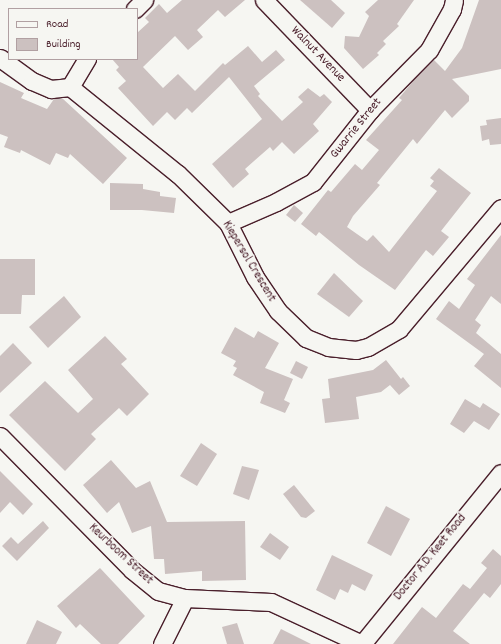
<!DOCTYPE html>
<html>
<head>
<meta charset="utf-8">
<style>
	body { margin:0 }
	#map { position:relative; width:501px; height:644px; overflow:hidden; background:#f6f6f2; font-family:Dekko,sans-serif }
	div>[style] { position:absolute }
	.building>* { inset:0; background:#ccc1c0 }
	.roads { filter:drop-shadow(1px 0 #4a1f2b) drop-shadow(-1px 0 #4a1f2b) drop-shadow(0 1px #4a1f2b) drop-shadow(0 -1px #4a1f2b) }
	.minor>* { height:17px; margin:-8.5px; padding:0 8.5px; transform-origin:8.5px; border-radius:8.5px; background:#f6f6f2 }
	span { translate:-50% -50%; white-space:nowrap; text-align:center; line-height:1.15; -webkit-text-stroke:3px #f6f6f2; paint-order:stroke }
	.street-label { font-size:13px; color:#4a1f2b }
	.legend { position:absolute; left:8px; top:8px; width:130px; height:52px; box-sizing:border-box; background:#f6f6f2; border:1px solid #b1a0a2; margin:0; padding:5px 7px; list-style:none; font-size:12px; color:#4a1f2b }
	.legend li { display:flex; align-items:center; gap:8px; height:20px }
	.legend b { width:20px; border:1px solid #b1a0a2 }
</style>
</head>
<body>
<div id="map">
	<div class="building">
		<div style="clip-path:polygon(182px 0,245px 0,225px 17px,218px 10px,197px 30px,203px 37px,188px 50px,175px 36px,143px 67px,163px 88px,178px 74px,195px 91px,223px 63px,225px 65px,248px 46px,262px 62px,276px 50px,285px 60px,254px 86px,260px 94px,258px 96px,282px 121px,303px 102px,298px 97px,308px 88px,320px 97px,324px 94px,332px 102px,313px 124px,319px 131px,294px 154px,282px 142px,273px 151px,270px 147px,245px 169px,249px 174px,233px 188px,212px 164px,262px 119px,229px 77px,192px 113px,187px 108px,175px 120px,167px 112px,153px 126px,118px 88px,126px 81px,116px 70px,119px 67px,112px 59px,137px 59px,137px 33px,149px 22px,145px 18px,159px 4px,167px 13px)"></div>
		<div style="clip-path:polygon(300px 0,331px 0,345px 13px,332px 28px)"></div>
		<div style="clip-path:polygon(378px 0,414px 0,397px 24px,399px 26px,383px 41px,386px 44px,377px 53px,379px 55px,363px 69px,344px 48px,345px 36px,359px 37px,369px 16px,365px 12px)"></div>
		<div style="clip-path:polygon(479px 0,501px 0,501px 69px,452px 79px,469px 96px,469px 101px,452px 118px,445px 110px,417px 144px,413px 139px,377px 183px,380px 185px,353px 216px,347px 227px,367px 241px,373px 235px,389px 252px,437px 191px,430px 186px,434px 181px,430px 178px,439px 168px,471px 193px,441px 231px,449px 237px,433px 256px,426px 250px,395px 290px,359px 265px,319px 232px,316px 236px,301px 224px,328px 190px,331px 192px,355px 164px,362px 170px,379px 150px,366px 140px,402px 100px,399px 98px,415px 79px,434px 60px,445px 71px,462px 48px)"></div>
		<div style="clip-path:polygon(0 82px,24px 93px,21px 98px,47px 109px,54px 99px,62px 98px,127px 158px,103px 184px,70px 154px,68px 158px,56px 153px,50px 165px,21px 150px,20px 153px,4px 147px,8px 137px,0 134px)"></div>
		<div style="clip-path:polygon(501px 118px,501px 144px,490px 145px,489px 139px,482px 141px,480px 126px,487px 125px,486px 120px)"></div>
		<div style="clip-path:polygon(110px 183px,143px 184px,143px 189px,160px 192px,160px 196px,176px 198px,174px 213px,142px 210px,110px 210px)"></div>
		<div style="clip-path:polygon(294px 205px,303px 213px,295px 222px,286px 215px)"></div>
		<div style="clip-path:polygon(501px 235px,501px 304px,491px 296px,475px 320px,481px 325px,476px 333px,501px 354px,501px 388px,474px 366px,484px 354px,436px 319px,449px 301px,459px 309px,475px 285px,467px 279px)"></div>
		<div style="clip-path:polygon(0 259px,35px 259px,35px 295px,22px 295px,21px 314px,0 314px)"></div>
		<div style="clip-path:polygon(334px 273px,363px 301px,349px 317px,317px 294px)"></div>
		<div style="clip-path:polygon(64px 296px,81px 317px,48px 348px,29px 327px)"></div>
		<div style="clip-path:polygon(235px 327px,254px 338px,258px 331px,279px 343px,265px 368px,293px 379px,284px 400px,290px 403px,285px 413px,260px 403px,264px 392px,233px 375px,237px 368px,233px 366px,236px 361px,221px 353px)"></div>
		<div style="clip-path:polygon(105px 336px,127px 359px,121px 364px,149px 394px,127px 416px,119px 408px,91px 434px,96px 439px,65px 471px,9px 415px,45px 381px,78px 413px,93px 399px,68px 370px)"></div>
		<div style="clip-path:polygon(13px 343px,32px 363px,0 393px,0 356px)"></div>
		<div style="clip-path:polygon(386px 360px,401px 379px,403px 377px,410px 386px,399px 395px,390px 385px,381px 392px,356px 397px,359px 419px,325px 423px,322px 399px,330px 398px,328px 379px,373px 370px)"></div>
		<div style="clip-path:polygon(296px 361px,308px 367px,302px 379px,290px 373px)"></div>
		<div style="clip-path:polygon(465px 399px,480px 408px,483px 403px,500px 414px,489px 430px,474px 421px,464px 433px,450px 424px)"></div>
		<div style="clip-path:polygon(201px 443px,217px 454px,197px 486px,180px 476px)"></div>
		<div style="clip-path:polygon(111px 460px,136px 488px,150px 481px,167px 522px,245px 521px,246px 580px,202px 581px,202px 571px,165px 574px,164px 559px,154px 559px,151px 526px,132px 533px,119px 502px,107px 513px,83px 485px)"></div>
		<div style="clip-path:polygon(242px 466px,259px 470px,249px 500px,233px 494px)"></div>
		<div style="clip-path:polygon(0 471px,33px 504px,23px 515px,10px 502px,0 513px)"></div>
		<div style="clip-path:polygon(294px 485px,315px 511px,306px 518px,301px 517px,283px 494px)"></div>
		<div style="clip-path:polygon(386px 506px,410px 519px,391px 556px,367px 543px)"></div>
		<div style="clip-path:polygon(43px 521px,49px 528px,17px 561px,2px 546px,11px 537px,18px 544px)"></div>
		<div style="clip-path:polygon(270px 533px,289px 547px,280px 560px,260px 547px)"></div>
		<div style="clip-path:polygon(493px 549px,501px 556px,501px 584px,490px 598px,484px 593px,453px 631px,470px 644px,393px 644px,422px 607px,436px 618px,463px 584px,470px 589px,487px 568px,481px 563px)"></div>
		<div style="clip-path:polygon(332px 555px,373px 575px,365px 591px,352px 584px,348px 593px,340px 589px,335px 600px,316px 590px)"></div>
		<div style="clip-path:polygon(100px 568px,145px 616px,118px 644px,101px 644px,80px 624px,76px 628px,57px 606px)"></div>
		<div style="clip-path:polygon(37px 620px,62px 632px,56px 644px,26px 644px)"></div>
		<div style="clip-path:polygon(237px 623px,244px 644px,227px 644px,222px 627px)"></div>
		<div style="clip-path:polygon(281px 629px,311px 644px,273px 644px)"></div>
	</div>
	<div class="roads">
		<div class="minor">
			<div style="left:264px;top:0;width:153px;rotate:46.1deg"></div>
			<div style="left:135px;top:9px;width:13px;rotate:-45deg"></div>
			<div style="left:0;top:58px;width:39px;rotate:36deg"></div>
			<div style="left:32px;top:81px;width:21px;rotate:23deg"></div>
			<div style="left:51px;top:89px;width:19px;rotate:-6deg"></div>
			<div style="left:70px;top:87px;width:139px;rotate:38.9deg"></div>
			<div style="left:178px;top:174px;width:70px;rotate:44.4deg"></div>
			<div style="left:228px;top:223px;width:60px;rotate:63.4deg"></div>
			<div style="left:255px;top:277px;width:41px;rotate:55.9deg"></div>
			<div style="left:278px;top:311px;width:39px;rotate:44deg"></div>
			<div style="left:306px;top:338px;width:24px;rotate:22deg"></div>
			<div style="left:328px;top:347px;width:28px;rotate:6deg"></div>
			<div style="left:356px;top:350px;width:12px;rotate:-14deg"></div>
			<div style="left:368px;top:347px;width:36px;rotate:-30deg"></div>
			<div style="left:399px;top:329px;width:158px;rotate:-49.9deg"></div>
			<div style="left:70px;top:87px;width:33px;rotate:-59deg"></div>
			<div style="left:228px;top:223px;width:52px;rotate:-23.6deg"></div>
			<div style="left:276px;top:202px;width:42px;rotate:-28.4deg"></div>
			<div style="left:313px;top:182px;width:92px;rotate:-51.6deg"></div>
			<div style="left:370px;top:110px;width:84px;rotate:-45.5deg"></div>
			<div style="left:429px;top:50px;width:47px;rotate:-60.7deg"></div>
			<div style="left:452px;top:9px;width:9px;rotate:-77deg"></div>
			<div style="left:0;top:436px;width:188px;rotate:45.4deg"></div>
			<div style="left:132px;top:570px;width:33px;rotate:39deg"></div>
			<div style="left:158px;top:591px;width:28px;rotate:15deg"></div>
			<div style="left:185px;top:598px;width:86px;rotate:2.7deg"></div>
			<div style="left:271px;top:602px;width:100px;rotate:24.8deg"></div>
			<div style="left:162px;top:644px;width:51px;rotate:-63.4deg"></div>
			<div style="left:362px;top:644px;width:220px;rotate:-50.9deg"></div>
		</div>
	</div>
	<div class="street-label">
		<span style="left:317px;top:55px;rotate:46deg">Walnut Avenue</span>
		<span style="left:357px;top:129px;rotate:-51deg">Gwarrie Street</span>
		<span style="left:248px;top:262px;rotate:59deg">Kiepersol Crescent</span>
		<span style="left:120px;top:555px;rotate:43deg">Keurboom Street</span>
		<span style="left:431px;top:558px;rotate:-51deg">Doctor A.D. Keet Road</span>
	</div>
	<ul class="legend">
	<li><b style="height:5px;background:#f6f6f2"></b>Road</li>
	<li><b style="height:11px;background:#ccc1c0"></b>Building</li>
	</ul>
</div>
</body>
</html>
